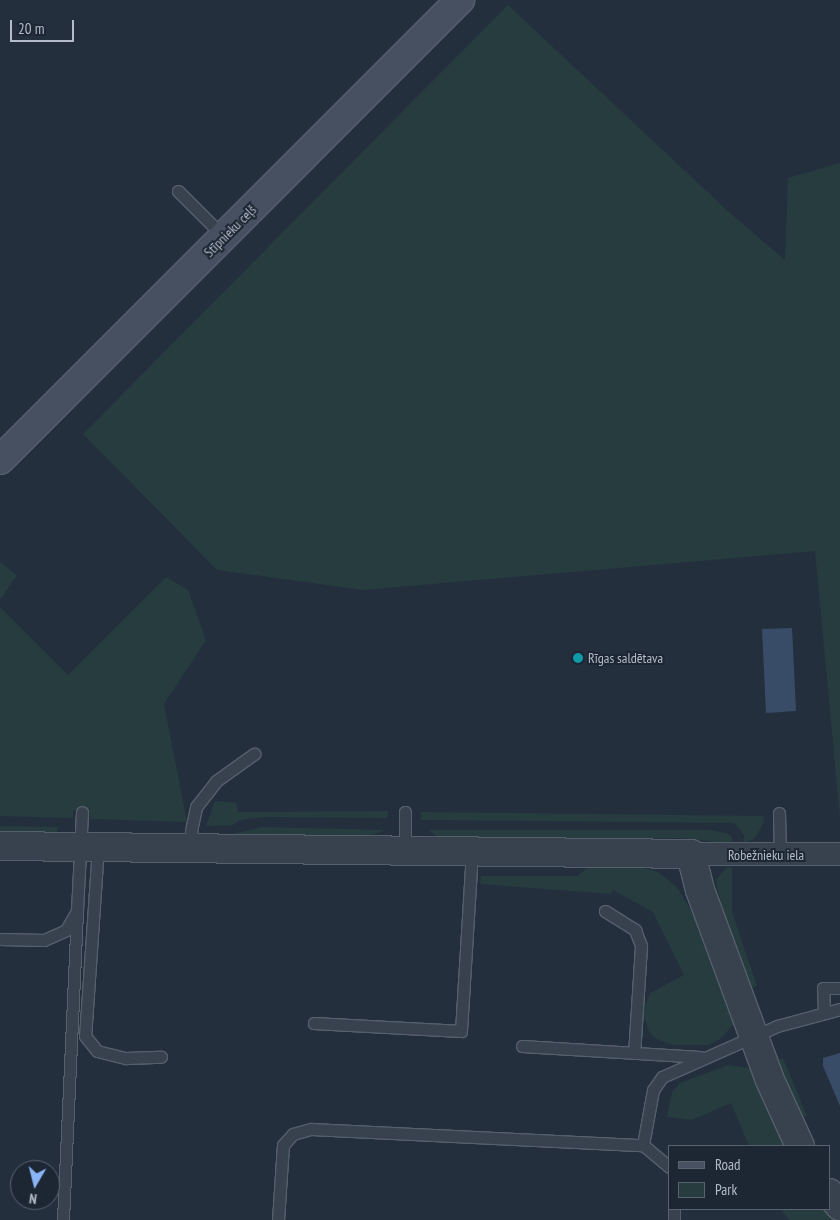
<!DOCTYPE html>
<html>
<head>
<meta charset="utf-8">
<style>
	body { margin:0 }
	#map { position:relative; width:840px; height:1220px; overflow:hidden; background:#242f3e; font-family:"PT Sans Narrow",sans-serif }
	div>[style] { position:absolute }
	.green>* { inset:0; background:#263c3f }
	.water>* { inset:0; background:#394c67 }
	.roads { filter:drop-shadow(1px 0 #565f6c) drop-shadow(-1px 0 #565f6c) drop-shadow(0 1px #565f6c) drop-shadow(0 -1px #565f6c) }
	.service>* { height:11px; margin:-5.5px; padding:0 5.5px; transform-origin:5.5px; border-radius:5.5px; background:#38414e }
	.minor>* { height:22px; margin:-11px; padding:0 11px; transform-origin:11px; border-radius:11px; background:#38414e }
	.tertiary>* { height:28px; margin:-14px; padding:0 14px; transform-origin:14px; border-radius:14px; background:#38414e }
	.secondary>* { height:28px; margin:-14px; padding:0 14px; transform-origin:14px; border-radius:14px; background:#465061 }
	.dots>* { width:14px; height:14px; translate:-50% -50%; box-sizing:border-box; border:2px solid #1d2633; border-radius:50% }
	span { translate:-50% -50%; white-space:nowrap; text-align:center; line-height:1.15; -webkit-text-stroke:4px #1d2633; paint-order:stroke }
	.street-label { font-size:14px; color:#b4bcc9 }
	.poi-label { font-size:14px; color:#b4bcc9 }
	.left { translate:0 -50%; text-align:left }
	.legend { position:absolute; left:668px; top:1145px; width:162px; height:65px; box-sizing:border-box; background:#1d2633; border:1px solid #59626f; margin:0; padding:6px 9px; list-style:none; font-size:15px; color:#b4bcc9 }
	.legend li { display:flex; align-items:center; gap:10px; height:25px }
	.legend b { width:25px; border:1px solid #59626f }
	.north { position:absolute; left:10px; top:1160px; width:50px; height:50px; box-sizing:border-box; background:#1d2633; border:1px solid #59626f; border-radius:50%; rotate:188deg; font-size:14px; font-weight:700; line-height:20px; text-align:center; color:#b4bcc9 }
	.north::after { content:''; display:block; margin:auto; width:18px; height:22px; background:#8ab4f8; clip-path:polygon(50% 0,100% 100%,50% 72%,0 100%) }
	.scale { position:absolute; left:10px; top:20px; width:64px; height:22px; box-sizing:border-box; border:2px solid #b4bcc9; border-top:0; padding-left:6px; font-size:15px; line-height:18px; white-space:nowrap; color:#b4bcc9; -webkit-text-stroke:4px #1d2633; paint-order:stroke }
</style>
</head>
<body>
<div id="map">
	<div class="green">
		<div style="clip-path:polygon(508px 5px,731px 214px,785px 260px,788px 178px,840px 163px,840px 818px,815px 551px,363px 590px,217px 570px,83px 434px)"></div>
		<div style="clip-path:polygon(0 562px,17px 575px,0 600px)"></div>
		<div style="clip-path:polygon(166px 577px,188px 590px,206px 640px,164px 704px,187px 822px,90px 819px,89px 810px,73px 810px,73px 818px,0 816px,0 607px,68px 675px)"></div>
		<div style="clip-path:polygon(215px 801px,236px 803px,238px 812px,388px 811px,387px 818px,265px 817px,240px 820px,233px 825px,206px 826px)"></div>
		<div style="clip-path:polygon(421px 812px,764px 816px,764px 822px,754px 839px,743px 843px,744px 835px,734px 823px,421px 820px)"></div>
		<div style="clip-path:polygon(0 826px,58px 827px,57px 834px,0 833px)"></div>
		<div style="clip-path:polygon(262px 827px,385px 830px,365px 838px,203px 838px,203px 834px,232px 834px)"></div>
		<div style="clip-path:polygon(428px 830px,710px 830px,727px 833px,732px 837px,732px 844px,683px 838px,442px 840px)"></div>
		<div style="clip-path:polygon(595px 862px,628px 863px,658px 872px,677px 887px,704px 933px,735px 1013px,733px 1025px,720px 1039px,708px 1045px,673px 1045px,654px 1038px,648px 1030px,643px 1011px,650px 993px,684px 975px,653px 912px,613px 890px,611px 894px,480px 884px,481px 876px,577px 876px)"></div>
		<div style="clip-path:polygon(728px 867px,732px 868px,732px 912px,757px 986px,748px 988px,717px 889px,716px 879px)"></div>
		<div style="clip-path:polygon(783px 1058px,807px 1116px,799px 1118px,774px 1061px)"></div>
		<div style="clip-path:polygon(728px 1065px,749px 1068px,756px 1076px,785px 1146px,749px 1146px,731px 1103px,692px 1120px,667px 1117px,672px 1092px,680px 1083px)"></div>
		<div style="clip-path:polygon(781px 1209px,824px 1209px,834px 1220px,789px 1220px)"></div>
	</div>
	<div class="water">
		<div style="clip-path:polygon(792px 628px,796px 711px,766px 713px,762px 629px)"></div>
		<div style="clip-path:polygon(840px 1053px,840px 1106px,823px 1066px,823px 1058px)"></div>
	</div>
	<div class="roads">
		<div class="service">
			<div style="left:178px;top:191px;width:65px;rotate:45deg"></div>
			<div style="left:405px;top:812px;width:38px;rotate:90deg"></div>
			<div style="left:779px;top:813px;width:41px;rotate:88.6deg"></div>
			<div style="left:98px;top:847px;width:189px;rotate:93.9deg"></div>
			<div style="left:85px;top:1036px;width:19px;rotate:51deg"></div>
			<div style="left:97px;top:1051px;width:30px;rotate:14deg"></div>
			<div style="left:126px;top:1058px;width:35px;rotate:-2deg"></div>
			<div style="left:194px;top:848px;width:17px;rotate:-100deg"></div>
			<div style="left:191px;top:831px;width:25px;rotate:-78deg"></div>
			<div style="left:196px;top:807px;width:33px;rotate:-52deg"></div>
			<div style="left:216px;top:781px;width:47px;rotate:-35.4deg"></div>
			<div style="left:605px;top:911px;width:36px;rotate:32deg"></div>
			<div style="left:635px;top:930px;width:17px;rotate:69deg"></div>
			<div style="left:641px;top:946px;width:107px;rotate:93.7deg"></div>
			<div style="left:0;top:939px;width:44px;rotate:1.3deg"></div>
			<div style="left:44px;top:940px;width:24px;rotate:-24deg"></div>
			<div style="left:66px;top:930px;width:22px;rotate:-60deg"></div>
			<div style="left:77px;top:911px;width:99px;rotate:-87.1deg"></div>
			<div style="left:824px;top:1012px;width:24px;rotate:-92deg"></div>
			<div style="left:823px;top:988px;width:17px"></div>
			<div style="left:314px;top:1023px;width:147px;rotate:3.1deg"></div>
			<div style="left:461px;top:1031px;width:180px;rotate:-86.5deg"></div>
			<div style="left:522px;top:1046px;width:178px;rotate:3.5deg"></div>
			<div style="left:643px;top:1145px;width:56px;rotate:-79.7deg"></div>
			<div style="left:653px;top:1090px;width:16px;rotate:-55deg"></div>
			<div style="left:662px;top:1077px;width:126px;rotate:-23.9deg"></div>
			<div style="left:777px;top:1026px;width:65px;rotate:-15.1deg"></div>
			<div style="left:63px;top:1220px;width:309px;rotate:-87.4deg"></div>
			<div style="left:278px;top:1220px;width:75px;rotate:-86.2deg"></div>
			<div style="left:283px;top:1145px;width:15px;rotate:-48deg"></div>
			<div style="left:293px;top:1134px;width:19px;rotate:-16deg"></div>
			<div style="left:311px;top:1129px;width:332px;rotate:2.8deg"></div>
			<div style="left:643px;top:1145px;width:34px;rotate:40deg"></div>
			<div style="left:674px;top:1220px;width:11px;rotate:-90deg"></div>
		</div>
		<div class="minor">
			<div style="left:691px;top:854px;width:149px"></div>
		</div>
		<div class="tertiary">
			<div style="left:0;top:846px;width:691px;rotate:0.66deg"></div>
			<div style="left:691px;top:854px;width:37px;rotate:76deg"></div>
			<div style="left:700px;top:890px;width:200px;rotate:69.8deg"></div>
			<div style="left:769px;top:1078px;width:75px;rotate:65.5deg"></div>
			<div style="left:829px;top:1193px;width:17px;rotate:50deg"></div>
		</div>
		<div class="secondary">
			<div style="left:0;top:460px;width:651px;rotate:-45deg"></div>
		</div>
	</div>
	<div class="dots">
		<div style="left:578px;top:658px;background:#0f9aa8"></div>
	</div>
	<div class="street-label">
		<span style="left:230px;top:231px;rotate:-45deg">Stīpnieku ceļš</span>
		<span style="left:766px;top:855px">Robežnieku iela</span>
	</div>
	<div class="poi-label">
		<span class="left" style="left:588px;top:658px">Rīgas saldētava</span>
	</div>
	<ul class="legend">
	<li><b style="height:6px;background:#465061"></b>Road</li>
	<li><b style="height:14px;background:#263c3f"></b>Park</li>
	</ul>
	<div class="north">N</div>
	<div class="scale">20 m</div>
</div>
</body>
</html>
